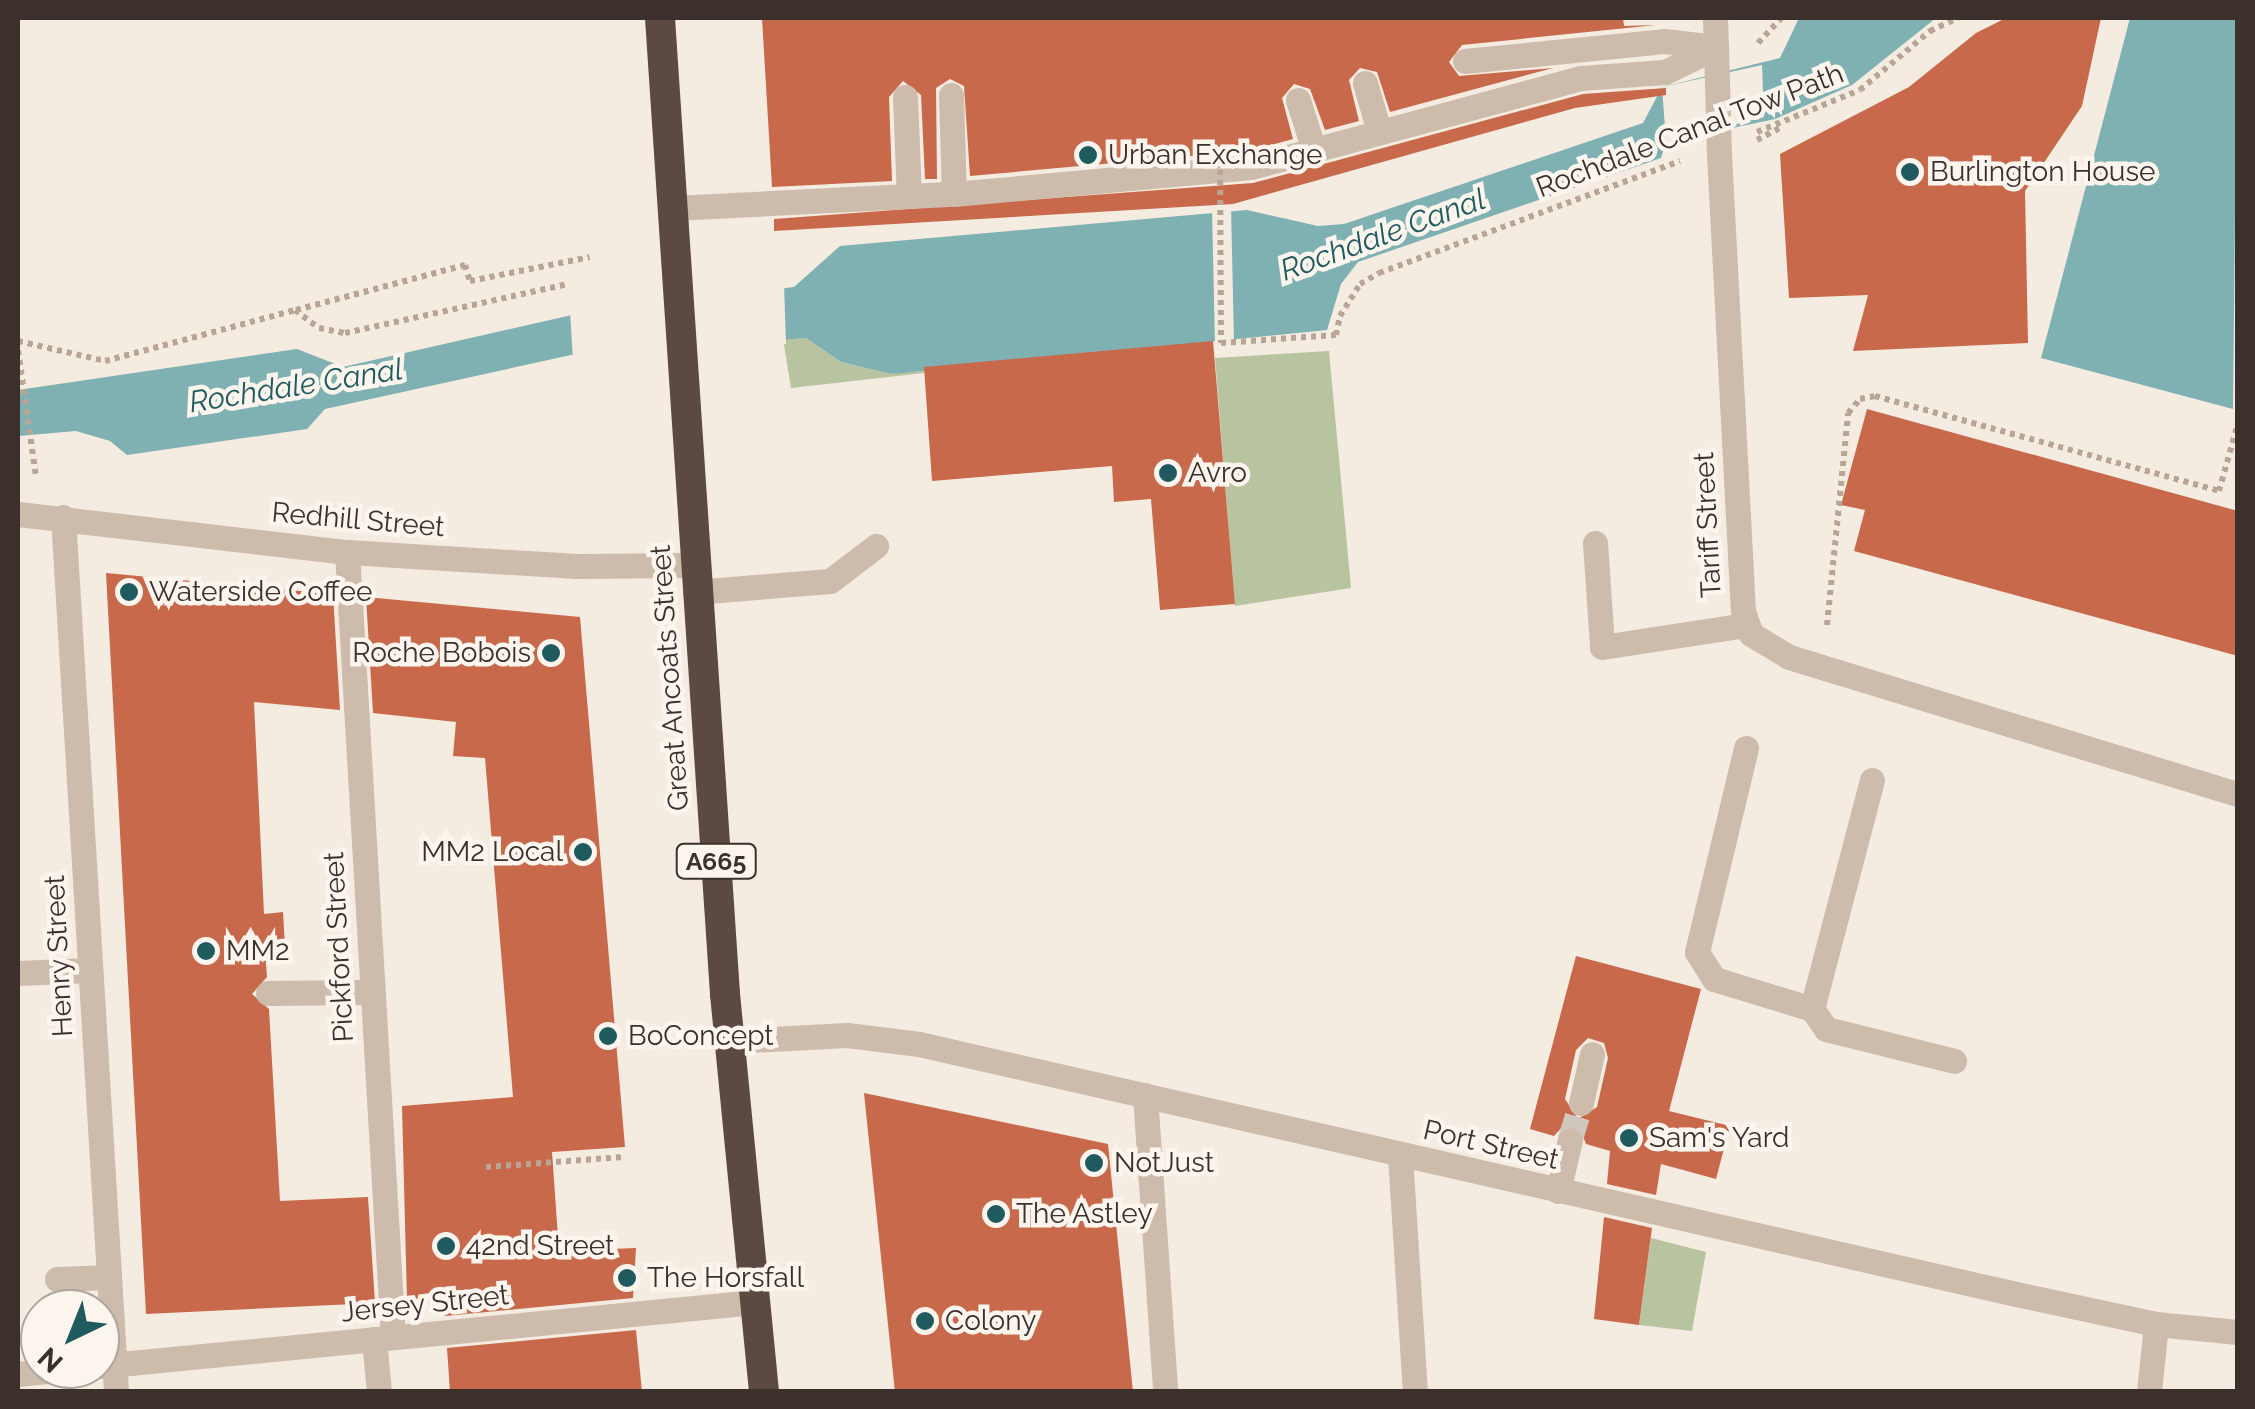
<!DOCTYPE html>
<html>
<head>
<meta charset="utf-8">
<style>
	body { margin:0 }
	#map { position:relative; width:2255px; height:1409px; overflow:hidden; background:#f4ebe1; font-family:Raleway,sans-serif }
	div>[style] { position:absolute }
	.green>* { inset:0; background:#b8c4a0 }
	.water>* { inset:0; background:#7fb0b2 }
	.pier>* { inset:0; background:#f4ebe1 }
	.building>* { inset:0; background:#c8694b }
	.minor-tunnel>* { height:25px; margin-top:-12.5px; transform-origin:0; background:repeating-linear-gradient(90deg,#cfc6bd 0 25px,transparent 0 37px) }
	.path>* { height:6px; margin-top:-3px; transform-origin:0; background:repeating-linear-gradient(90deg,#b9a596 0 5px,transparent 0 10px) }
	.minor>* { height:25px; margin:-12.5px; padding:0 12.5px; transform-origin:12.5px; border-radius:12.5px; background:#cdbbac }
	.highway>* { height:30px; margin:-15px; padding:0 15px; transform-origin:15px; border-radius:15px; background:#5c4a42 }
	.path-bridge>* { height:6px; margin-top:-3px; transform-origin:0; background:repeating-linear-gradient(90deg,#b9a596 0 5px,transparent 0 10px) }
	.minor-bridge>* { height:25px; margin:-12.5px; padding:0 12.5px; transform-origin:12.5px; border-radius:12.5px; background:#cdbbac }
	.dots>* { width:28px; height:28px; translate:-50% -50%; box-sizing:border-box; border:5px solid #fbf5ee; border-radius:50% }
	span { translate:-50% -50%; white-space:nowrap; text-align:center; line-height:1.15; -webkit-text-stroke:9px #fbf5ee; paint-order:stroke }
	.shield-label span { padding:2px 8px; background:#fbf5ee; border:2px solid; border-radius:8px; -webkit-text-stroke-width:0 }
	.shield-label { font-size:25px; color:#3b302b; font-weight:700 }
	.street-label { font-size:28px; color:#3b302b }
	.poi-label { font-size:28px; color:#3b302b }
	.left { translate:0 -50%; text-align:left }
	.right { translate:-100% -50%; text-align:right }
	.water-label { font-size:30px; color:#1f5a5e; font-style:italic }
	.frame { position:absolute; inset:0; border:20px solid #3b302b; pointer-events:none }
	.north { position:absolute; left:20px; top:1289px; width:100px; height:100px; box-sizing:border-box; background:#fbf5ee; border:2px solid #aea6a0; border-radius:50%; rotate:223deg; font-size:28px; font-weight:700; line-height:40px; text-align:center; color:#3b302b }
	.north::after { content:''; display:block; margin:auto; width:35px; height:45px; background:#1f5a5e; clip-path:polygon(50% 0,100% 100%,50% 72%,0 100%) }
</style>
</head>
<body>
<div id="map">
	<div class="green">
		<div style="clip-path:polygon(806px 338px,841px 362px,891px 374px,924px 367px,924px 373px,791px 388px,783px 339px)"></div>
		<div style="clip-path:polygon(1329px 351px,1351px 588px,1235px 606px,1215px 358px)"></div>
		<div style="clip-path:polygon(1651px 1238px,1706px 1252px,1692px 1331px,1639px 1325px)"></div>
	</div>
	<div class="water">
		<div style="clip-path:polygon(1799px 18px,1936px 18px,1852px 85px,1775px 119px,1666px 142px,1661px 158px,1358px 262px,1341px 284px,1327px 330px,891px 374px,841px 362px,806px 338px,571px 355px,325px 409px,307px 429px,127px 455px,110px 441px,76px 431px,18px 436px,18px 390px,297px 349px,343px 367px,572px 315px,794px 287px,840px 246px,1247px 210px,1318px 226px,1344px 224px,1643px 123px,1662px 87px,1780px 58px)"></div>
		<div style="clip-path:polygon(2130px 18px,2237px 18px,2233px 409px,2041px 358px)"></div>
	</div>
	<div class="pier">
		<div style="clip-path:polygon(1762px 65px,1764px 117px,1666px 142px,1662px 87px)"></div>
		<div style="clip-path:polygon(1231px 206px,1234px 343px,1215px 346px,1212px 208px)"></div>
		<div style="clip-path:polygon(784px 284px,786px 344px,573px 360px,570px 311px)"></div>
	</div>
	<div class="building">
		<div style="clip-path:polygon(762px 18px,1623px 18px,1624px 26px,1656px 25px,1462px 45px,1449px 62px,1459px 76px,1553px 68px,1390px 112px,1377px 72px,1360px 68px,1349px 80px,1359px 121px,1325px 130px,1310px 89px,1294px 84px,1282px 98px,1293px 139px,1248px 151px,970px 176px,964px 86px,950px 79px,936px 88px,937px 179px,925px 179px,921px 95px,903px 81px,889px 97px,892px 181px,772px 187px)"></div>
		<div style="clip-path:polygon(2006px 18px,2101px 18px,2082px 106px,2025px 191px,2028px 343px,1853px 351px,1868px 295px,1789px 298px,1780px 154px,1909px 87px,1976px 33px)"></div>
		<div style="clip-path:polygon(1666px 88px,1666px 95px,1575px 108px,1233px 204px,774px 231px,774px 219px,1253px 183px,1583px 94px)"></div>
		<div style="clip-path:polygon(1213px 341px,1235px 604px,1160px 610px,1151px 499px,1114px 502px,1112px 466px,932px 481px,924px 367px)"></div>
		<div style="clip-path:polygon(1867px 409px,2238px 511px,2238px 656px,1854px 551px,1865px 510px,1841px 505px)"></div>
		<div style="clip-path:polygon(106px 573px,333px 594px,340px 710px,254px 702px,264px 914px,283px 912px,286px 963px,266px 964px,267px 977px,252px 994px,269px 1009px,280px 1201px,368px 1197px,375px 1303px,146px 1314px)"></div>
		<div style="clip-path:polygon(366px 597px,580px 617px,625px 1147px,552px 1152px,559px 1251px,636px 1248px,633px 1298px,445px 1316px,444px 1300px,407px 1301px,402px 1106px,513px 1097px,485px 758px,453px 756px,456px 722px,373px 713px)"></div>
		<div style="clip-path:polygon(evenodd,1576px 956px,1701px 989px,1669px 1111px,1730px 1126px,1716px 1179px,1661px 1164px,1656px 1195px,1607px 1184px,1610px 1151px,1586px 1144px,1580px 1128px,1564px 1125px,1554px 1136px,1530px 1129px,1576px 956px,1588px 1038px,1604px 1043px,1608px 1058px,1597px 1107px,1578px 1119px,1565px 1099px,1576px 1050px,1588px 1038px)"></div>
		<div style="clip-path:polygon(864px 1093px,1108px 1144px,1133px 1392px,895px 1392px)"></div>
		<div style="clip-path:polygon(1604px 1217px,1652px 1228px,1639px 1325px,1594px 1319px)"></div>
		<div style="clip-path:polygon(636px 1330px,642px 1392px,450px 1392px,447px 1348px)"></div>
	</div>
	<div class="minor-tunnel">
		<div style="left:1570px;top:1140px;width:39px;rotate:-73deg"></div>
	</div>
	<div class="path">
		<div style="left:1758px;top:43px;width:34px;rotate:-47deg"></div>
		<div style="left:1757px;top:132px;width:111px;rotate:-22.2deg"></div>
		<div style="left:1860px;top:90px;width:92px;rotate:-40.1deg"></div>
		<div style="left:1930px;top:31px;width:31px;rotate:-25deg"></div>
		<div style="left:1757px;top:140px;width:27px;rotate:-28deg"></div>
		<div style="left:296px;top:310px;width:175px;rotate:-14.9deg"></div>
		<div style="left:465px;top:265px;width:17px;rotate:73deg"></div>
		<div style="left:470px;top:281px;width:122px;rotate:-11.3deg"></div>
		<div style="left:18px;top:341px;width:89px;rotate:12.9deg"></div>
		<div style="left:105px;top:361px;width:197px;rotate:-15deg"></div>
		<div style="left:295px;top:310px;width:30px;rotate:37deg"></div>
		<div style="left:319px;top:328px;width:26px;rotate:11deg"></div>
		<div style="left:345px;top:333px;width:227px;rotate:-12.4deg"></div>
		<div style="left:1221px;top:343px;width:115px;rotate:-4deg"></div>
		<div style="left:1336px;top:335px;width:19px;rotate:-78deg"></div>
		<div style="left:1340px;top:316px;width:38px;rotate:-58deg"></div>
		<div style="left:1360px;top:284px;width:22px;rotate:-30deg"></div>
		<div style="left:1379px;top:273px;width:321px;rotate:-20.4deg"></div>
		<div style="left:18px;top:350px;width:128px;rotate:81.9deg"></div>
		<div style="left:1827px;top:625px;width:213px;rotate:-84.3deg"></div>
		<div style="left:1848px;top:413px;width:18px;rotate:-49deg"></div>
		<div style="left:1860px;top:399px;width:15px;rotate:-11deg"></div>
		<div style="left:1875px;top:396px;width:357px;rotate:15.4deg"></div>
		<div style="left:2219px;top:491px;width:71px;rotate:-74.4deg"></div>
		<div style="left:486px;top:1167px;width:137px;rotate:-4.2deg"></div>
	</div>
	<div class="minor">
		<div style="left:1715px;top:18px;width:29px;rotate:88deg"></div>
		<div style="left:1465px;top:61px;width:200px;rotate:-5.7deg"></div>
		<div style="left:1664px;top:41px;width:52px;rotate:6.6deg"></div>
		<div style="left:1365px;top:83px;width:50px;rotate:73.7deg"></div>
		<div style="left:951px;top:95px;width:99px;rotate:88.3deg"></div>
		<div style="left:905px;top:97px;width:98px;rotate:87.7deg"></div>
		<div style="left:1298px;top:100px;width:52px;rotate:72.3deg"></div>
		<div style="left:1719px;top:154px;width:458px;rotate:87deg"></div>
		<div style="left:1743px;top:611px;width:24px;rotate:71deg"></div>
		<div style="left:1751px;top:634px;width:44px;rotate:31.2deg"></div>
		<div style="left:1789px;top:657px;width:469px;rotate:17deg"></div>
		<div style="left:674px;top:208px;width:280px;rotate:-2.9deg"></div>
		<div style="left:954px;top:194px;width:298px;rotate:-5.2deg"></div>
		<div style="left:1251px;top:167px;width:341px;rotate:-15.1deg"></div>
		<div style="left:1580px;top:78px;width:85px;rotate:-4deg"></div>
		<div style="left:1665px;top:72px;width:57px;rotate:-26.1deg"></div>
		<div style="left:18px;top:514px;width:331px;rotate:6.6deg"></div>
		<div style="left:347px;top:552px;width:230px;rotate:3.5deg"></div>
		<div style="left:577px;top:566px;width:117px;rotate:-0.5deg"></div>
		<div style="left:63px;top:517px;width:877px;rotate:86.53deg"></div>
		<div style="left:1595px;top:543px;width:104px;rotate:86.1deg"></div>
		<div style="left:1602px;top:647px;width:146px;rotate:-8.7deg"></div>
		<div style="left:347px;top:552px;width:786px;rotate:86.65deg"></div>
		<div style="left:695px;top:592px;width:135px;rotate:-4.7deg"></div>
		<div style="left:830px;top:581px;width:58px;rotate:-37.3deg"></div>
		<div style="left:1746px;top:748px;width:210px;rotate:103.5deg"></div>
		<div style="left:1697px;top:952px;width:32px;rotate:58deg"></div>
		<div style="left:1714px;top:979px;width:102px;rotate:17deg"></div>
		<div style="left:1872px;top:780px;width:237px;rotate:104.7deg"></div>
		<div style="left:1812px;top:1009px;width:24px;rotate:55deg"></div>
		<div style="left:1826px;top:1029px;width:132px;rotate:14deg"></div>
		<div style="left:18px;top:973px;width:71px;rotate:-2.4deg"></div>
		<div style="left:268px;top:993px;width:102px;rotate:-0.6deg"></div>
		<div style="left:730px;top:1041px;width:117px;rotate:-2.9deg"></div>
		<div style="left:847px;top:1035px;width:73px;rotate:7.1deg"></div>
		<div style="left:919px;top:1044px;width:1125px;rotate:12.84deg"></div>
		<div style="left:2016px;top:1294px;width:143px;rotate:12.1deg"></div>
		<div style="left:2156px;top:1324px;width:82px;rotate:5.6deg"></div>
		<div style="left:1145px;top:1095px;width:298px;rotate:86.1deg"></div>
		<div style="left:1581px;top:1103px;width:50px;rotate:-77.3deg"></div>
		<div style="left:1400px;top:1155px;width:237px;rotate:86.4deg"></div>
		<div style="left:1558px;top:1191px;width:52px;rotate:-76.8deg"></div>
		<div style="left:57px;top:1279px;width:52px;rotate:-2.2deg"></div>
		<div style="left:374px;top:1339px;width:53px;rotate:84.6deg"></div>
		<div style="left:100px;top:1366px;width:658px;rotate:-5.58deg"></div>
		<div style="left:18px;top:1374px;width:48px;rotate:-5.9deg"></div>
		<div style="left:2149px;top:1392px;width:68px;rotate:-84.1deg"></div>
	</div>
	<div class="highway">
		<div style="left:660px;top:18px;width:978px;rotate:86.19deg"></div>
		<div style="left:725px;top:994px;width:400px;rotate:84.4deg"></div>
	</div>
	<div class="path-bridge">
		<div style="left:1220px;top:150px;width:193px;rotate:89.7deg"></div>
	</div>
	<div class="minor-bridge">
		<div style="left:1716px;top:47px;width:107px;rotate:88.4deg"></div>
	</div>
	<div class="dots">
		<div style="left:1088px;top:155px;background:#1f5a5e"></div>
		<div style="left:1910px;top:172px;background:#1f5a5e"></div>
		<div style="left:1168px;top:473px;background:#1f5a5e"></div>
		<div style="left:129px;top:592px;background:#1f5a5e"></div>
		<div style="left:551px;top:653px;background:#1f5a5e"></div>
		<div style="left:583px;top:852px;background:#1f5a5e"></div>
		<div style="left:206px;top:951px;background:#1f5a5e"></div>
		<div style="left:608px;top:1036px;background:#1f5a5e"></div>
		<div style="left:1629px;top:1138px;background:#1f5a5e"></div>
		<div style="left:1094px;top:1163px;background:#1f5a5e"></div>
		<div style="left:996px;top:1214px;background:#1f5a5e"></div>
		<div style="left:446px;top:1246px;background:#1f5a5e"></div>
		<div style="left:627px;top:1278px;background:#1f5a5e"></div>
		<div style="left:925px;top:1321px;background:#1f5a5e"></div>
	</div>
	<div class="shield-label">
		<span style="left:716px;top:861px">A665</span>
	</div>
	<div class="street-label">
		<span style="left:1690px;top:131px;rotate:-21deg">Rochdale Canal Tow Path</span>
		<span style="left:358px;top:520px;rotate:5deg">Redhill Street</span>
		<span style="left:1708px;top:525px;rotate:-93deg">Tariff Street</span>
		<span style="left:670px;top:678px;rotate:-94deg">Great Ancoats Street</span>
		<span style="left:339px;top:947px;rotate:-93deg">Pickford Street</span>
		<span style="left:59px;top:956px;rotate:-93deg">Henry Street</span>
		<span style="left:1491px;top:1145px;rotate:13deg">Port Street</span>
		<span style="left:425px;top:1304px;rotate:-6deg">Jersey Street</span>
	</div>
	<div class="poi-label">
		<span class="left" style="left:1108px;top:155px">Urban Exchange</span>
		<span class="left" style="left:1930px;top:172px">Burlington House</span>
		<span class="left" style="left:1188px;top:473px">Avro</span>
		<span class="left" style="left:149px;top:592px">Waterside Coffee</span>
		<span class="right" style="left:531px;top:653px">Roche Bobois</span>
		<span class="right" style="left:563px;top:852px">MM2 Local</span>
		<span class="left" style="left:226px;top:951px">MM2</span>
		<span class="left" style="left:628px;top:1036px">BoConcept</span>
		<span class="left" style="left:1649px;top:1138px">Sam's Yard</span>
		<span class="left" style="left:1114px;top:1163px">NotJust</span>
		<span class="left" style="left:1016px;top:1214px">The Astley</span>
		<span class="left" style="left:466px;top:1246px">42nd Street</span>
		<span class="left" style="left:647px;top:1278px">The Horsfall</span>
		<span class="left" style="left:945px;top:1321px">Colony</span>
	</div>
	<div class="water-label">
		<span style="left:1383px;top:235px;rotate:-20deg">Rochdale Canal</span>
		<span style="left:296px;top:386px;rotate:-9deg">Rochdale Canal</span>
	</div>
	<div class="frame"></div>
	<div class="north">N</div>
</div>
</body>
</html>
